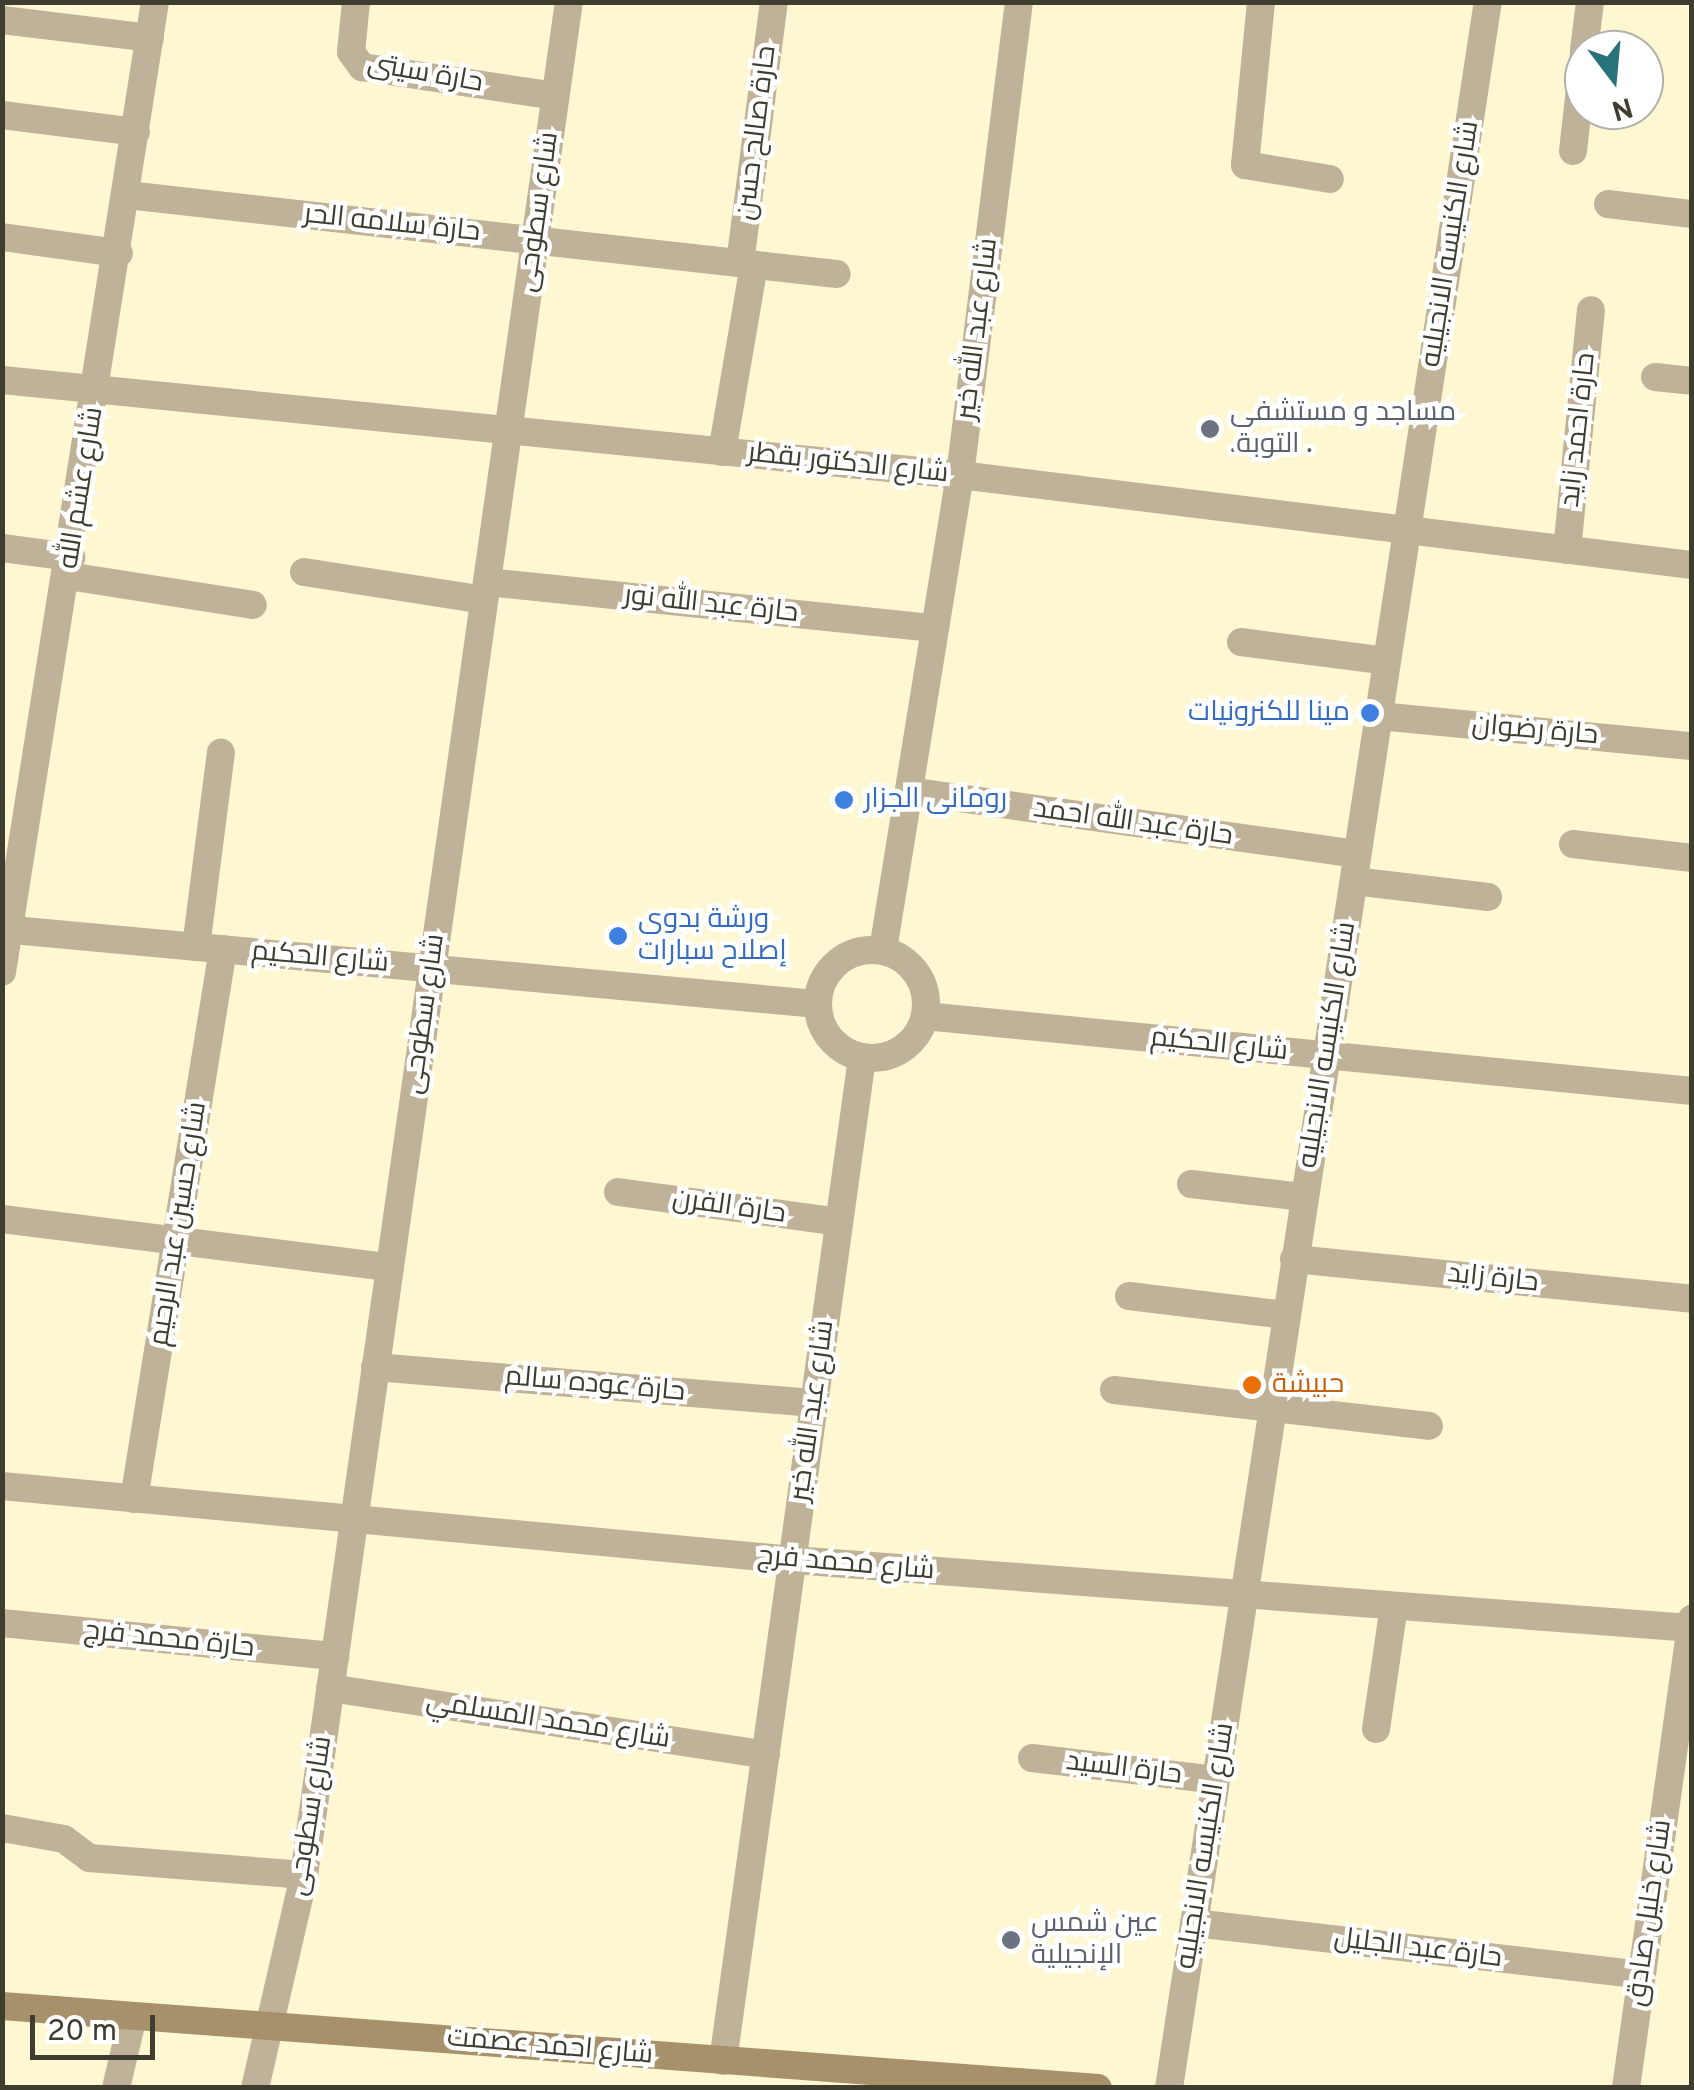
<!DOCTYPE html>
<html>
<head>
<meta charset="utf-8">
<style>
	body { margin:0 }
	#map { position:relative; width:1694px; height:2090px; overflow:hidden; background:#fdf7d2; font-family:Overpass,Cairo,sans-serif }
	div>[style] { position:absolute }
	.minor>* { height:28px; margin:-14px; padding:0 14px; transform-origin:14px; border-radius:14px; background:#c0b299 }
	.minor>.ring { margin:-14px; padding:0; box-sizing:content-box; background:none; border:28px solid #c0b299; border-radius:50% }
	.secondary>* { height:28px; margin:-14px; padding:0 14px; transform-origin:14px; border-radius:14px; background:#a6916b }
	.dots>* { width:28px; height:28px; translate:-50% -50%; box-sizing:border-box; border:5px solid #fff; border-radius:50% }
	span { translate:-50% -50%; white-space:nowrap; text-align:center; line-height:1.15; -webkit-text-stroke:9px #fff; paint-order:stroke }
	.street-label { font-size:28px; color:#3f3d2f }
	.worship-label { font-size:28px; color:#5b616d }
	.left { translate:0 -50%; text-align:left }
	.shop-label { font-size:28px; color:#366cbe }
	.right { translate:-100% -50%; text-align:right }
	.food-label { font-size:28px; color:#c56008 }
	.frame { position:absolute; inset:0; border:5px solid #3f3d2f; pointer-events:none }
	.north { position:absolute; left:1564px; top:30px; width:100px; height:100px; box-sizing:border-box; background:#fff; border:2px solid #b2b1ac; border-radius:50%; rotate:164deg; font-size:28px; font-weight:700; line-height:40px; text-align:center; color:#3f3d2f }
	.north::after { content:''; display:block; margin:auto; width:35px; height:45px; background:#287279; clip-path:polygon(50% 0,100% 100%,50% 72%,0 100%) }
	.scale { position:absolute; left:30px; top:2015px; width:125px; height:45px; box-sizing:border-box; border:5px solid #3f3d2f; border-top:0; padding-left:12px; font-size:30px; line-height:35px; white-space:nowrap; color:#3f3d2f; -webkit-text-stroke:8px #fff; paint-order:stroke }
</style>
</head>
<body>
<div id="map">
	<div class="minor">
		<div style="left:356px;top:2px;width:50px;rotate:95.7deg"></div>
		<div style="left:351px;top:52px;width:19px;rotate:54deg"></div>
		<div style="left:362px;top:67px;width:195px;rotate:8.5deg"></div>
		<div style="left:1261px;top:2px;width:164px;rotate:95.6deg"></div>
		<div style="left:1245px;top:165px;width:86px;rotate:9.4deg"></div>
		<div style="left:2px;top:20px;width:149px;rotate:6.9deg"></div>
		<div style="left:1584px;top:50px;width:48px;rotate:-82.9deg"></div>
		<div style="left:2px;top:115px;width:135px;rotate:7.2deg"></div>
		<div style="left:1573px;top:151px;width:99px;rotate:-83.6deg"></div>
		<div style="left:127px;top:195px;width:714px;rotate:6.35deg"></div>
		<div style="left:1608px;top:204px;width:85px;rotate:6.8deg"></div>
		<div style="left:2px;top:237px;width:118px;rotate:7.8deg"></div>
		<div style="left:740px;top:263px;width:263px;rotate:-82.6deg"></div>
		<div style="left:1655px;top:377px;width:37px;rotate:6deg"></div>
		<div style="left:2px;top:380px;width:963px;rotate:5.66deg"></div>
		<div style="left:960px;top:475px;width:738px;rotate:7.01deg"></div>
		<div style="left:722px;top:452px;width:190px;rotate:-80.3deg"></div>
		<div style="left:2px;top:548px;width:70px;rotate:7.4deg"></div>
		<div style="left:1567px;top:550px;width:241px;rotate:-84.3deg"></div>
		<div style="left:304px;top:572px;width:182px;rotate:8.8deg"></div>
		<div style="left:68px;top:576px;width:187px;rotate:8.9deg"></div>
		<div style="left:487px;top:582px;width:449px;rotate:5.9deg"></div>
		<div style="left:1241px;top:642px;width:147px;rotate:7.4deg"></div>
		<div style="left:1379px;top:716px;width:314px;rotate:5.5deg"></div>
		<div style="left:909px;top:791px;width:453px;rotate:8deg"></div>
		<div style="left:1573px;top:844px;width:120px;rotate:6.7deg"></div>
		<div style="left:1354px;top:881px;width:135px;rotate:6.8deg"></div>
		<div style="left:2px;top:929px;width:817px;rotate:5.26deg"></div>
		<div style="left:196px;top:947px;width:196px;rotate:-82.7deg"></div>
		<div class="ring" style="left:818px;top:950px;width:80px;height:80px"></div>
		<div style="left:883px;top:950px;width:481px;rotate:-80.8deg"></div>
		<div style="left:960px;top:475px;width:477px;rotate:-82.9deg"></div>
		<div style="left:2px;top:972px;width:982px;rotate:-81.04deg"></div>
		<div style="left:925px;top:1016px;width:771px;rotate:5.58deg"></div>
		<div style="left:1191px;top:1184px;width:114px;rotate:6.6deg"></div>
		<div style="left:618px;top:1192px;width:223px;rotate:7.7deg"></div>
		<div style="left:2px;top:1219px;width:391px;rotate:7.1deg"></div>
		<div style="left:1294px;top:1259px;width:400px;rotate:5.7deg"></div>
		<div style="left:1129px;top:1296px;width:157px;rotate:6.9deg"></div>
		<div style="left:375px;top:1367px;width:440px;rotate:4.7deg"></div>
		<div style="left:1114px;top:1390px;width:317px;rotate:6.5deg"></div>
		<div style="left:2px;top:1486px;width:794px;rotate:5.34deg"></div>
		<div style="left:793px;top:1560px;width:902px;rotate:4.33deg"></div>
		<div style="left:134px;top:1499px;width:557px;rotate:-80.81deg"></div>
		<div style="left:2px;top:1623px;width:335px;rotate:5.7deg"></div>
		<div style="left:330px;top:1688px;width:441px;rotate:8.7deg"></div>
		<div style="left:1376px;top:1729px;width:124px;rotate:-81.7deg"></div>
		<div style="left:1032px;top:1758px;width:185px;rotate:6.8deg"></div>
		<div style="left:2px;top:1828px;width:63px;rotate:10.1deg"></div>
		<div style="left:64px;top:1839px;width:31px;rotate:37deg"></div>
		<div style="left:89px;top:1858px;width:216px;rotate:4.5deg"></div>
		<div style="left:1194px;top:1923px;width:451px;rotate:6.6deg"></div>
		<div style="left:723px;top:2061px;width:1013px;rotate:-82.11deg"></div>
		<div style="left:116px;top:2088px;width:74px;rotate:-76.7deg"></div>
		<div style="left:255px;top:2088px;width:219px;rotate:-77deg"></div>
		<div style="left:304px;top:1875px;width:1892px;rotate:-81.95deg"></div>
		<div style="left:1169px;top:2088px;width:2110px;rotate:-81.31deg"></div>
		<div style="left:1626px;top:2088px;width:474px;rotate:-82deg"></div>
	</div>
	<div class="secondary">
		<div style="left:2px;top:2006px;width:1099px;rotate:4.28deg"></div>
	</div>
	<div class="dots">
		<div style="left:1210px;top:429px;background:#6b7280"></div>
		<div style="left:1370px;top:713px;background:#3f7fe0"></div>
		<div style="left:844px;top:800px;background:#3f7fe0"></div>
		<div style="left:618px;top:936px;background:#3f7fe0"></div>
		<div style="left:1252px;top:1385px;background:#e8710a"></div>
		<div style="left:1011px;top:1940px;background:#6b7280"></div>
	</div>
	<div class="street-label">
		<span style="left:425px;top:74px;rotate:10deg">حارة سيتى</span>
		<span style="left:757px;top:133px;rotate:-83deg">حارة صالح حسن</span>
		<span style="left:539px;top:212px;rotate:-82deg">شارع سطوحى</span>
		<span style="left:392px;top:224px;rotate:6deg">حارة سلامه الحر</span>
		<span style="left:1451px;top:244px;rotate:-81deg">شارع الكنيسه الانجيليه</span>
		<span style="left:978px;top:329px;rotate:-83deg">شارع عبد الله خير</span>
		<span style="left:1579px;top:430px;rotate:-84deg">حارة احمد زايد</span>
		<span style="left:848px;top:464px;rotate:6deg">شارع الدكتور بقطر</span>
		<span style="left:82px;top:488px;rotate:-81deg">شارع عشم الله</span>
		<span style="left:711px;top:605px;rotate:6deg">حارة عبد الله نور</span>
		<span style="left:1535px;top:731px;rotate:5deg">حارة رضوان</span>
		<span style="left:1133px;top:823px;rotate:8deg">حارة عبد الله احمد</span>
		<span style="left:320px;top:958px;rotate:5deg">شارع الحكيم</span>
		<span style="left:425px;top:1014px;rotate:-82deg">شارع سطوحى</span>
		<span style="left:1219px;top:1045px;rotate:6deg">شارع الحكيم</span>
		<span style="left:1328px;top:1045px;rotate:-81deg">شارع الكنيسه الانجيليه</span>
		<span style="left:729px;top:1207px;rotate:8deg">حارة الفرن</span>
		<span style="left:179px;top:1224px;rotate:-81deg">شارع حسين عبد الرحيم</span>
		<span style="left:1493px;top:1279px;rotate:6deg">حارة زايد</span>
		<span style="left:595px;top:1385px;rotate:5deg">حارة عوده سالم</span>
		<span style="left:813px;top:1411px;rotate:-82deg">شارع عبد الله خير</span>
		<span style="left:846px;top:1564px;rotate:5deg">شارع محمد فرج</span>
		<span style="left:169px;top:1640px;rotate:6deg">حارة محمد فرج</span>
		<span style="left:548px;top:1721px;rotate:9deg">شارع محمد المسلمي</span>
		<span style="left:1124px;top:1769px;rotate:7deg">حارة السيد</span>
		<span style="left:311px;top:1816px;rotate:-81deg">شارع سطوحى</span>
		<span style="left:1206px;top:1846px;rotate:-81deg">شارع الكنيسه الانجيليه</span>
		<span style="left:1650px;top:1913px;rotate:-82deg">شارع خليل صادق</span>
		<span style="left:1418px;top:1949px;rotate:7deg">حارة عبد الجليل</span>
		<span style="left:550px;top:2047px;rotate:5deg">شارع احمد عصمت</span>
	</div>
	<div class="worship-label">
		<span class="left" style="left:1230px;top:429px">مساجد و مستشفى<br>.التوبة .</span>
		<span class="left" style="left:1031px;top:1940px">عين شمس<br>الإنجيلية</span>
	</div>
	<div class="shop-label">
		<span class="right" style="left:1350px;top:713px">مينا للكنرونيات</span>
		<span class="left" style="left:864px;top:800px">رومانى الجزار</span>
		<span class="left" style="left:638px;top:936px">ورشة بدوى<br>إصلاح سبارات</span>
	</div>
	<div class="food-label">
		<span class="left" style="left:1272px;top:1385px">حبيشة</span>
	</div>
	<div class="frame"></div>
	<div class="north">N</div>
	<div class="scale">20 m</div>
</div>
</body>
</html>
